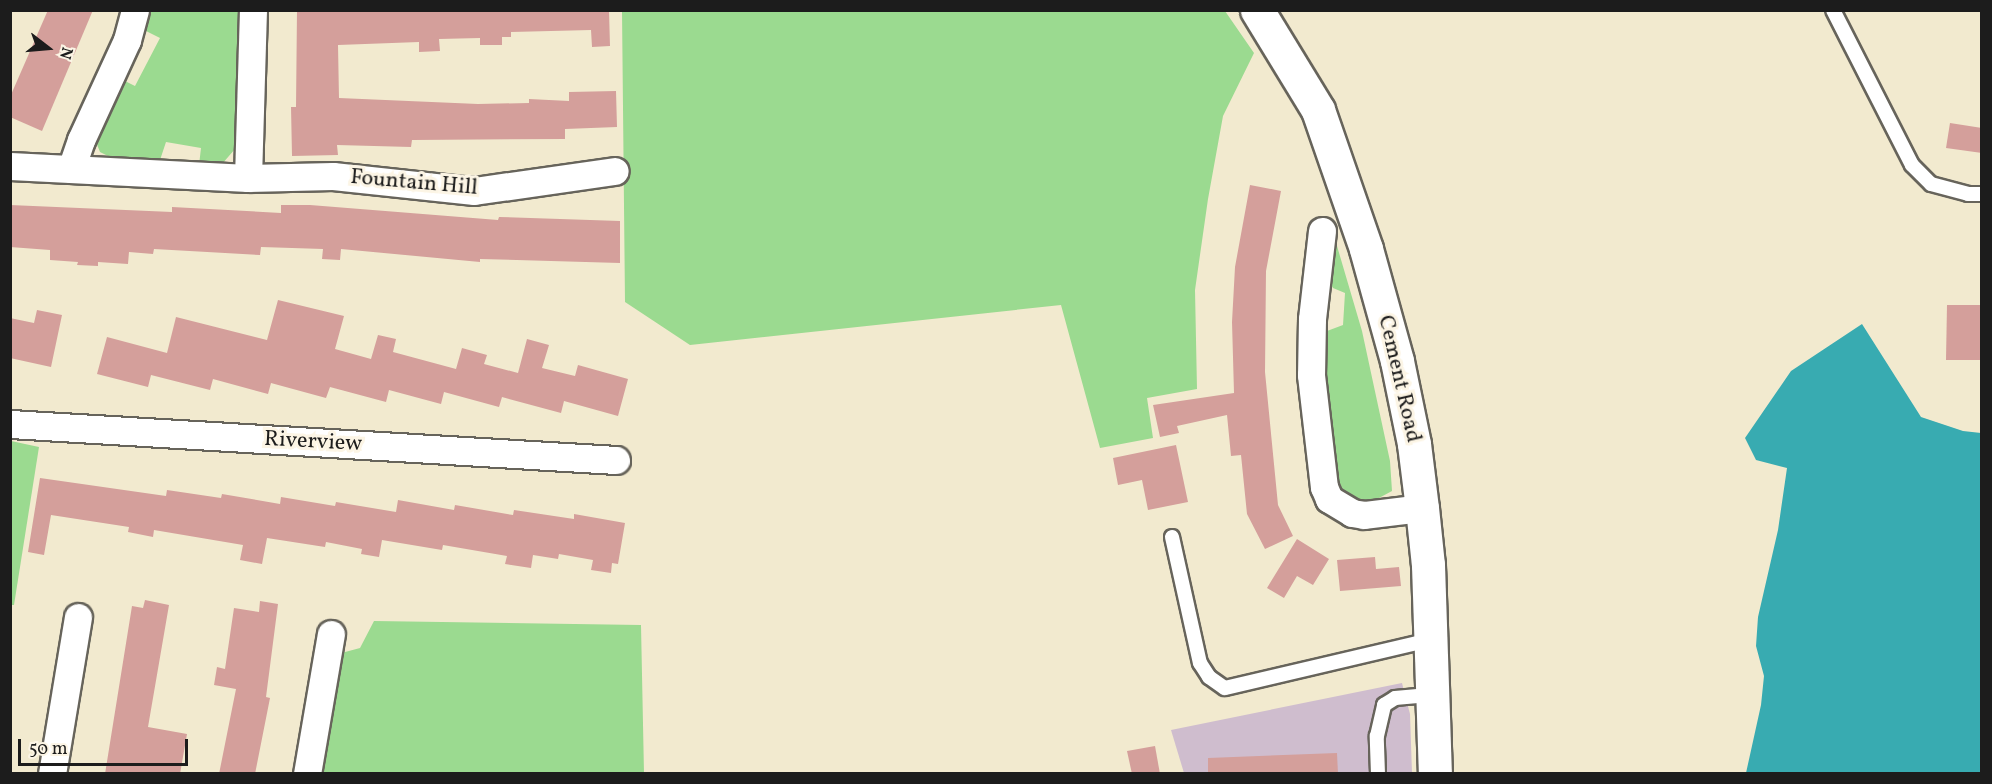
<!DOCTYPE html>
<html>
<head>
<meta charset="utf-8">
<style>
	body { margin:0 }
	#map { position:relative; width:1992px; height:784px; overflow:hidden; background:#f2eacf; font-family:Vollkorn,serif }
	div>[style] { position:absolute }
	.industrial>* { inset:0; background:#cfbdce }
	.green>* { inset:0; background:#9bda90 }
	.water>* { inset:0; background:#38abb1 }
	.building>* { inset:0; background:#d49f9b }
	.roads { filter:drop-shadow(2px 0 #67645b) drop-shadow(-2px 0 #67645b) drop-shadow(0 2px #67645b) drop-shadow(0 -2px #67645b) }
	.service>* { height:14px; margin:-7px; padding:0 7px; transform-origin:7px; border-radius:7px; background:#fff }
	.minor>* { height:27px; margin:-13.5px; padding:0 13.5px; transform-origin:13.5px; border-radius:13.5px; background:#fff }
	.tertiary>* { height:33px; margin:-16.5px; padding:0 16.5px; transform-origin:16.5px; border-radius:16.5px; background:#fff }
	span { translate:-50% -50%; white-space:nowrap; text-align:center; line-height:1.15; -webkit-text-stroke:6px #fcf5e5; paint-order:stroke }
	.street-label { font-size:22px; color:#1c1c1c }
	.frame { position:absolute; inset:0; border:12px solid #1c1c1c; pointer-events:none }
	.north { position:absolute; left:18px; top:18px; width:60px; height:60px; -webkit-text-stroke:4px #fcf5e5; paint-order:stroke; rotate:106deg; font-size:16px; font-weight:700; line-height:24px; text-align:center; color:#1c1c1c }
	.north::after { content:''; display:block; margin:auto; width:21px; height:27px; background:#1c1c1c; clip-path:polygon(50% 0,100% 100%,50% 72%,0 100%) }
	.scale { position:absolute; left:18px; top:739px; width:170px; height:27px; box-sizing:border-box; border:3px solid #1c1c1c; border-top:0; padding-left:8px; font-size:18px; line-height:21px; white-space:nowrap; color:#1c1c1c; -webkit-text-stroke:4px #fcf5e5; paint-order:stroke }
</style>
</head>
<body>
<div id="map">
	<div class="industrial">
		<div style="clip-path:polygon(1402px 683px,1410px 714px,1412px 773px,1184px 773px,1171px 730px)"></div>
	</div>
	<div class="green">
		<div style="clip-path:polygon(147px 11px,240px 11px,235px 149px,222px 164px,199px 165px,201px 148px,166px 142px,160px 160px,112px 158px,100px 152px,96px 142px,96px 134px,123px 80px,135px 86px,160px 38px,144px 30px,142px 25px)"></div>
		<div style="clip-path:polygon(622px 11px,1225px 11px,1254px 53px,1223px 116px,1208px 199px,1195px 290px,1197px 389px,1147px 398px,1153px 438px,1100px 448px,1061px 305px,690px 345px,625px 302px)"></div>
		<div style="clip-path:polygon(1332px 229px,1362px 331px,1390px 461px,1392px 491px,1377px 499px,1351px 503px,1335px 485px,1322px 361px,1322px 341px,1327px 331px,1343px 325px,1345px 293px,1333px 288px,1324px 275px)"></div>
		<div style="clip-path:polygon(11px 441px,39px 447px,14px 605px,10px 605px)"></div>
		<div style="clip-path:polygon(374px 621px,641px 625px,644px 773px,318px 774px,334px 655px,360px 648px)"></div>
	</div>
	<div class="water">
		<div style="clip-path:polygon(1862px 324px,1921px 417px,1963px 431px,1981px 433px,1981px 773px,1746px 773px,1761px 705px,1764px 676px,1756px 646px,1758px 617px,1778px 530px,1787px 468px,1756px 460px,1745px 438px,1791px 371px)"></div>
	</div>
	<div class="building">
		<div style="clip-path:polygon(48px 10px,93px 10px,42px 131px,10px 117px,10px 97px)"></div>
		<div style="clip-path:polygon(297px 10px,609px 10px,610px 46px,592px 47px,591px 30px,511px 32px,511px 37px,502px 37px,502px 45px,480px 45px,480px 38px,439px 39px,440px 51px,419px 52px,419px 42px,338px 45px,339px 98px,478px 104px,529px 103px,529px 99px,569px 101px,569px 92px,616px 91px,617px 127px,565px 129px,565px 139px,412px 140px,411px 147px,337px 145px,338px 155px,292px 156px,291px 107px,296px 107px)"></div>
		<div style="clip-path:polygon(1950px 123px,1982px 128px,1982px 153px,1946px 148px)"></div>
		<div style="clip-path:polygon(1250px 185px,1281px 191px,1266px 271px,1265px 372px,1278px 505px,1293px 536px,1265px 549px,1247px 514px,1241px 455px,1231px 456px,1227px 415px,1177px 426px,1179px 433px,1160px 437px,1153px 405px,1234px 393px,1232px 322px,1235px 267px)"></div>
		<div style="clip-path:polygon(10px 205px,172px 212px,172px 207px,281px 213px,281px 205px,310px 205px,498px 220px,499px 217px,620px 221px,620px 263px,480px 259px,480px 262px,341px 249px,340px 260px,322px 259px,323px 249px,261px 247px,260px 255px,154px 249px,153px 254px,129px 252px,128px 264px,98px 262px,98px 266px,77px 265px,78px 262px,50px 260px,50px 250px,10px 247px)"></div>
		<div style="clip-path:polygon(278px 300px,344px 316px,335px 349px,371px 359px,378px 335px,396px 339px,393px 352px,456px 369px,462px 348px,487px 355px,484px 364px,518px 373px,527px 339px,549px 345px,542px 368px,575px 376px,578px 365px,628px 379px,618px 416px,564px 401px,561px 413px,502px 397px,499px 407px,444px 392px,441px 404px,389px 390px,386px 402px,330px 387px,326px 398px,271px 383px,268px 394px,213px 379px,210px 390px,151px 375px,148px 387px,97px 374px,107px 337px,167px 353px,176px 317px,267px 340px)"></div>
		<div style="clip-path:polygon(1947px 305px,1982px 305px,1982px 360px,1946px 360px)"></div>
		<div style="clip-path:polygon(37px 310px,62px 315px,51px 367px,10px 358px,10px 318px,34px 323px)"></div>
		<div style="clip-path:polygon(1176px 445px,1188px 502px,1148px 510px,1142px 480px,1118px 485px,1113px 458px)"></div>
		<div style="clip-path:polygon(40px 478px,166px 496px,167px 490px,221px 498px,222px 494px,280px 504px,281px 497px,335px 506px,336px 502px,396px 512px,398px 500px,454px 510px,455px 505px,513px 515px,514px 510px,574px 519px,574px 514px,625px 523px,618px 564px,612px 563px,611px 573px,591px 570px,593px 560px,559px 554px,558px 559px,533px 555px,531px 568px,505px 564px,507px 556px,443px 545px,442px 550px,382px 540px,379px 557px,361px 554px,362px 549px,326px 542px,325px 547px,267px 538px,262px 564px,240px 560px,243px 545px,154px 530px,153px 537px,128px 532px,129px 527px,51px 515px,44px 555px,28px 552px)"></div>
		<div style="clip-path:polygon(1297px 539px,1329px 559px,1313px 585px,1297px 576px,1284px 598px,1267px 588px)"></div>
		<div style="clip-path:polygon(1375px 557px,1376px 569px,1399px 567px,1401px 586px,1340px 591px,1337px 560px)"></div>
		<div style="clip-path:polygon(145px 600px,169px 605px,148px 727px,187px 734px,180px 774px,105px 774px,132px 606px,143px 608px)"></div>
		<div style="clip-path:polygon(260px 601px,278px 604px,266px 697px,270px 698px,255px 774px,219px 774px,236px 689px,214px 685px,217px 667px,225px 669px,234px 608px,259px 612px)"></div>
		<div style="clip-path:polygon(1155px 746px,1160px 774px,1132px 774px,1127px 751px)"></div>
		<div style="clip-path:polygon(1337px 753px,1338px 774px,1208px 774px,1208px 758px)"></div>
	</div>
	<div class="roads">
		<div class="service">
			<div style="left:1833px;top:10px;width:174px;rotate:63deg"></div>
			<div style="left:1912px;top:165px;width:27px;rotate:45deg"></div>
			<div style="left:1931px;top:184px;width:38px;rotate:15deg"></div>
			<div style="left:1968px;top:194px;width:14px"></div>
			<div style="left:1172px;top:537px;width:129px;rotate:77.5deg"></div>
			<div style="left:1200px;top:663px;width:17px;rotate:57deg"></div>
			<div style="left:1209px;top:677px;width:19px;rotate:35deg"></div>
			<div style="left:1225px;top:688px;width:211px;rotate:-13.2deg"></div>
			<div style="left:1378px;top:774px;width:38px;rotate:-92deg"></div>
			<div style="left:1377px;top:736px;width:32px;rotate:-77deg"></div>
			<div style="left:1384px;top:705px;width:13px;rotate:-32deg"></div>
			<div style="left:1395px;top:698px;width:37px;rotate:-5deg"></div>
		</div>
		<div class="minor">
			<div style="left:10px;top:166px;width:238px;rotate:2.9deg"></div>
			<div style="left:248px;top:178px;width:85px;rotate:-1.3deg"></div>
			<div style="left:333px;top:176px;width:142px;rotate:6.1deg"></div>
			<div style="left:474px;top:191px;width:142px;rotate:-8.1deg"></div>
			<div style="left:71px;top:169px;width:31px;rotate:-71deg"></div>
			<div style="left:81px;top:140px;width:110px;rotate:-65.3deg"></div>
			<div style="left:127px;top:40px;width:31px;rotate:-75deg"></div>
			<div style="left:248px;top:178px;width:168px;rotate:-88.3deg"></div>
			<div style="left:1322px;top:231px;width:89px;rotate:96.5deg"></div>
			<div style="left:1312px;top:319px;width:56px;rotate:91deg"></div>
			<div style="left:1311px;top:375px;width:113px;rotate:83.4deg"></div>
			<div style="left:1324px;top:487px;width:13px;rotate:67deg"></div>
			<div style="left:1329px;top:499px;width:27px;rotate:31deg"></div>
			<div style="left:1352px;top:513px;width:12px;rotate:9deg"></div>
			<div style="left:1364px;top:515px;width:58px;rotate:-6.9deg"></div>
			<div style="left:10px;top:424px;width:607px;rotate:3.4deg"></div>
			<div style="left:52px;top:774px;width:159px;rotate:-80.6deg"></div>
			<div style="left:307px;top:774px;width:142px;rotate:-80.3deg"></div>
		</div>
		<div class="tertiary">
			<div style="left:1257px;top:10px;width:117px;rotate:58.6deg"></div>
			<div style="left:1318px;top:110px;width:147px;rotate:70.9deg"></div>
			<div style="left:1366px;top:249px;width:116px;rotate:74.5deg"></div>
			<div style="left:1397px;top:361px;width:85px;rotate:78.4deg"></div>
			<div style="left:1414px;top:444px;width:64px;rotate:82.9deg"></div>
			<div style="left:1422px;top:508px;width:57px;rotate:84deg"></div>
			<div style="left:1428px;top:565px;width:209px;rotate:88.1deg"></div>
		</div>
	</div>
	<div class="street-label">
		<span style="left:414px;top:183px;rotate:5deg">Fountain Hill</span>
		<span style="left:1399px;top:379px;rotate:77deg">Cement Road</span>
		<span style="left:313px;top:442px;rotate:3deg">Riverview</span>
	</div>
	<div class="frame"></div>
	<div class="north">N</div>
	<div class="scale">50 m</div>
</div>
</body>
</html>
